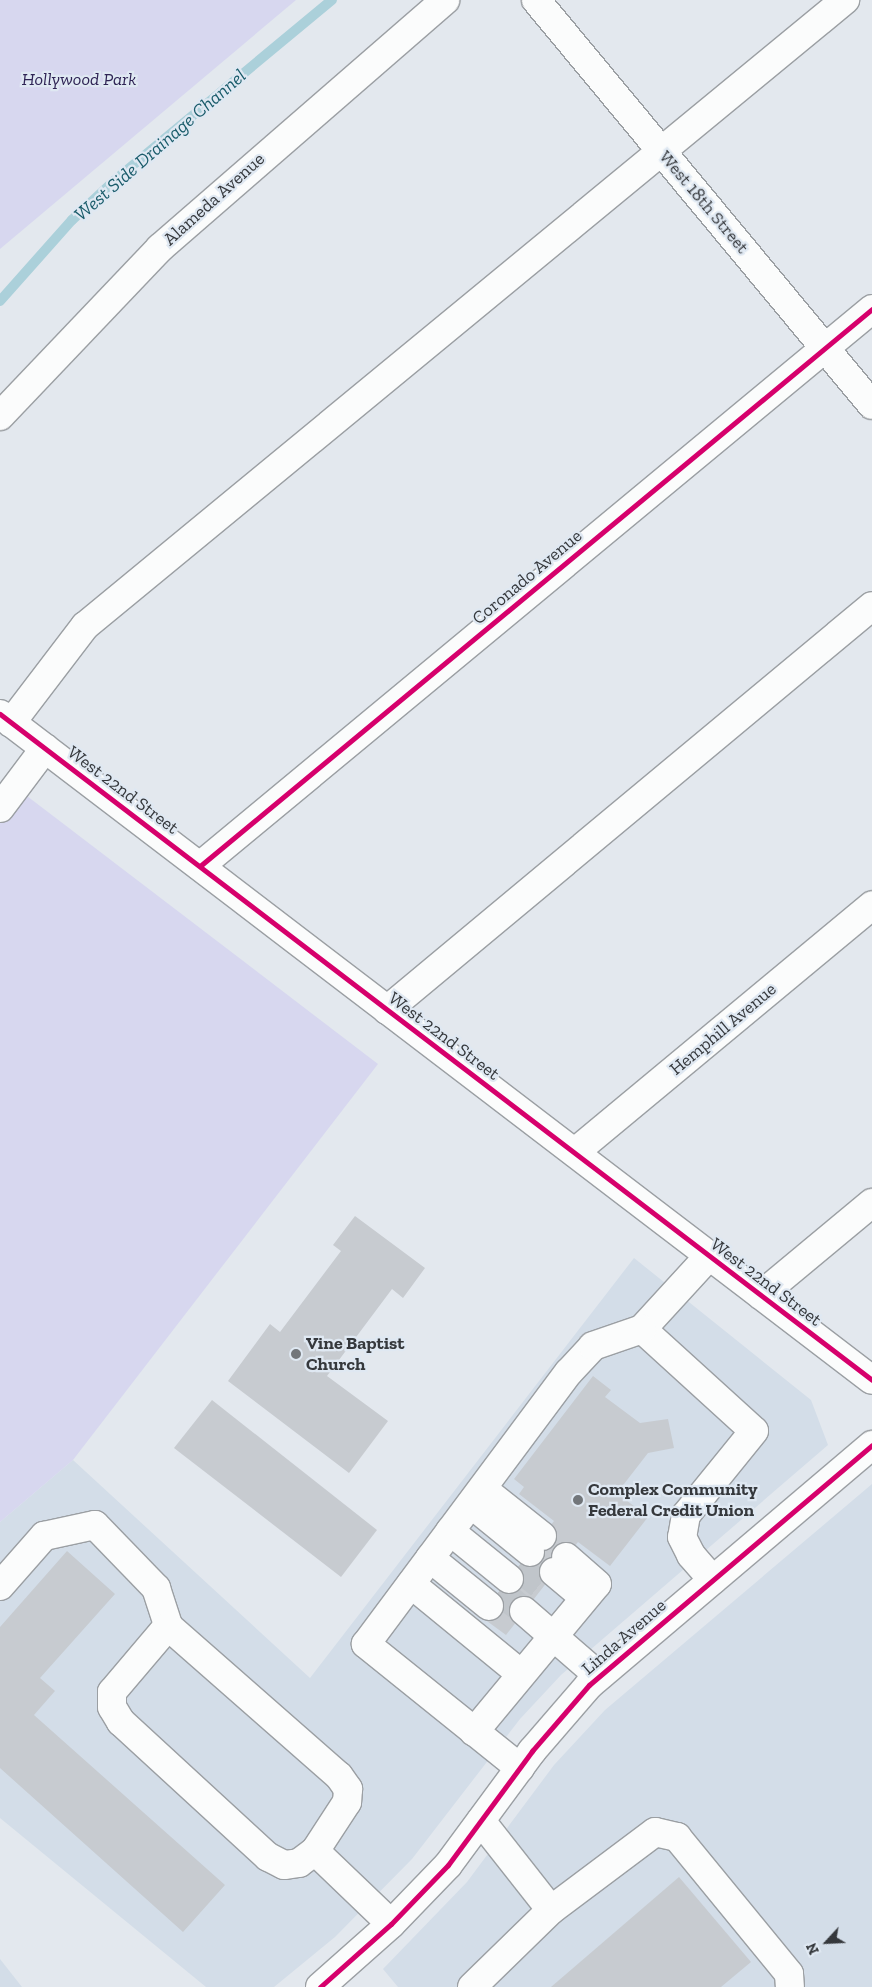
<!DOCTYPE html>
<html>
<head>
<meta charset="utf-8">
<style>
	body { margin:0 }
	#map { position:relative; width:872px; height:1987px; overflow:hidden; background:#e3e8ee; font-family:"Zilla Slab",serif }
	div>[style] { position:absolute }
	.built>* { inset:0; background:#d3dde8 }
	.green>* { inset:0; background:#d7d7ef }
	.stream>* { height:10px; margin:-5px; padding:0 5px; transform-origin:5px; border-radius:5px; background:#abd0da }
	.building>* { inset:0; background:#c7cbd0 }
	.minor-tunnel>* { height:28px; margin-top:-14px; transform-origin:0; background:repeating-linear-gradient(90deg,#c0c5ca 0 28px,transparent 0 42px) }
	.roads { filter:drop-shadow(1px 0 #9b9fa3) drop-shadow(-1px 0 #9b9fa3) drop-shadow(0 1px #9b9fa3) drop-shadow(0 -1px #9b9fa3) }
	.minor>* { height:28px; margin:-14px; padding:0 14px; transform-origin:14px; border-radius:14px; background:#fbfcfc }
	.cycleway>* { height:5px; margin:-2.5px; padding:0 2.5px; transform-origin:2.5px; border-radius:2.5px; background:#d6006c }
	.dots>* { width:14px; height:14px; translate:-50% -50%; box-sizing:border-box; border:2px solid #dfe8f2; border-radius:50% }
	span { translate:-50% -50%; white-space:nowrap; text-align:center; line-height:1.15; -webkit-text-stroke:4.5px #dfe8f2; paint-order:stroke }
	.park-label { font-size:18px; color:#2f2455; font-style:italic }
	.street-label { font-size:18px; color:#35383c }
	.poi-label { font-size:18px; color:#35383c; font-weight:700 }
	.left { translate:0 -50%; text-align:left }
	.water-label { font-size:19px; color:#195b6a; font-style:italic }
	.north { position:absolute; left:802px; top:1917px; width:50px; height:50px; -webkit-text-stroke:4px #dfe8f2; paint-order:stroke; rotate:245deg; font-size:14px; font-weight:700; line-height:20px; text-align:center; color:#35383c }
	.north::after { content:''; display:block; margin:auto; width:18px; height:22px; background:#35383c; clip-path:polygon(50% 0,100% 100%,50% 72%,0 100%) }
</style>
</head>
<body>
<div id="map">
	<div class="built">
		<div style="clip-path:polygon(634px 1258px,811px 1400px,828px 1445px,561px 1675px,520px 1719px,412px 1859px,335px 1937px,274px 1987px,206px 1987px,0 1818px,0 1522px,73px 1460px,310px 1678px)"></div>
		<div style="clip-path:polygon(872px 1484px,872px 1987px,398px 1987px,383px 1969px,467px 1882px,554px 1765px,605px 1710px)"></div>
		<div style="clip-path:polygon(0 1959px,22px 1987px,0 1987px)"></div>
	</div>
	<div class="green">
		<div style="clip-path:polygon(0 0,296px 0,0 249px)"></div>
		<div style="clip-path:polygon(6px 780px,378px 1064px,73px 1460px,0 1522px,0 787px)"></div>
	</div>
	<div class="stream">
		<div style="left:0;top:301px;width:108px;rotate:-48.4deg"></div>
		<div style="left:72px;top:220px;width:59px;rotate:-42.9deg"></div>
		<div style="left:115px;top:180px;width:282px;rotate:-39.7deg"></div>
	</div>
	<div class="building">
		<div style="clip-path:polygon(355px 1216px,425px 1268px,403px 1298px,392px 1289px,327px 1376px,388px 1421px,349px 1473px,228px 1381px,270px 1324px,280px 1332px,341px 1251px,333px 1245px)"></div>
		<div style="clip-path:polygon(593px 1376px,611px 1390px,605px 1397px,640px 1423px,668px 1419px,674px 1448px,648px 1453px,617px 1493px,648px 1517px,610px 1566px,578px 1542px,506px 1635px,480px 1616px,554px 1521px,519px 1494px,524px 1487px,514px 1479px)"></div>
		<div style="clip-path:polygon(212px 1400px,377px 1530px,341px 1577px,174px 1448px)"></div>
		<div style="clip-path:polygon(67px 1551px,115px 1594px,40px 1678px,55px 1691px,34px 1715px,225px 1885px,183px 1932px,0 1768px,0 1627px)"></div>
		<div style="clip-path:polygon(679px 1877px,751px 1962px,721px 1987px,551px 1987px)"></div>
	</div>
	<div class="minor-tunnel">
		<div style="left:518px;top:1567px;width:32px;rotate:39deg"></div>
		<div style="left:499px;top:1591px;width:32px;rotate:39deg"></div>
	</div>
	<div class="roads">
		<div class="minor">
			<div style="left:536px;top:0;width:526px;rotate:50.32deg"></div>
			<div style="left:0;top:416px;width:232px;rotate:-46.4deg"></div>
			<div style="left:160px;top:248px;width:378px;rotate:-41deg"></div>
			<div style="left:0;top:714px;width:1097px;rotate:37.37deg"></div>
			<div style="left:11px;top:723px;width:122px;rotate:-52.7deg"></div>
			<div style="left:85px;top:626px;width:985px;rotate:-39.48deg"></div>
			<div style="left:0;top:808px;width:75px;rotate:-53.1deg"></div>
			<div style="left:200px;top:866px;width:873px;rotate:-39.65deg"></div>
			<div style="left:387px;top:1010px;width:631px;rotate:-39.79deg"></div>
			<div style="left:575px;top:1152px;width:386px;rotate:-39.7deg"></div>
			<div style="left:709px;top:1256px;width:99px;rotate:132.5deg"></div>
			<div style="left:642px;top:1329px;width:151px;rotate:42.3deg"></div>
			<div style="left:754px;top:1431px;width:108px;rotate:129deg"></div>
			<div style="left:686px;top:1515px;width:22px;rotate:100deg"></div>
			<div style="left:682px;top:1537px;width:20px;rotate:63deg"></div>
			<div style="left:691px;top:1555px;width:33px;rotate:49deg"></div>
			<div style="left:761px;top:1295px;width:144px;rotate:-39.7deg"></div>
			<div style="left:484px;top:1490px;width:74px;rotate:38.4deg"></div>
			<div style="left:471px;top:1504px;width:76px;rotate:39.1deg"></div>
			<div style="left:450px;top:1531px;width:76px;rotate:39.1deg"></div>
			<div style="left:430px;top:1558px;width:76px;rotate:39.1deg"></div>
			<div style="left:554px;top:1572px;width:40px;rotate:40deg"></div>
			<div style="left:411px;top:1584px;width:142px;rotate:39.3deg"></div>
			<div style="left:0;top:1586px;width:67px;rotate:-48.7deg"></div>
			<div style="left:44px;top:1536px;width:52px;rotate:-12.2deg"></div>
			<div style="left:95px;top:1525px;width:88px;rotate:45.9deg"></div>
			<div style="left:156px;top:1588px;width:40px;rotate:72deg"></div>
			<div style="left:524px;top:1611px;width:99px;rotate:40.9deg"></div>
			<div style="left:474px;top:1732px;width:192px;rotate:-50.3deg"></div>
			<div style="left:597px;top:1584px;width:41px;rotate:-138.9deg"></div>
			<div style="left:520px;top:1768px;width:198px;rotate:-141.2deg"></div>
			<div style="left:366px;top:1644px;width:339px;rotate:-53.3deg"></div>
			<div style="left:569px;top:1372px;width:35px;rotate:-47deg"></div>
			<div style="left:593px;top:1346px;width:52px;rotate:-19.1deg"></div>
			<div style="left:481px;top:1821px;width:113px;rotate:51.8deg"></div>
			<div style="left:315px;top:1851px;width:20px;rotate:143deg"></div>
			<div style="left:299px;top:1863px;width:15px;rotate:172deg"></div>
			<div style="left:284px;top:1865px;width:18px;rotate:-153deg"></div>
			<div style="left:268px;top:1857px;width:200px;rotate:-137.4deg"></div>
			<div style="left:121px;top:1722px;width:17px;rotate:-121deg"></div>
			<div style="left:112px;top:1707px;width:15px;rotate:-90deg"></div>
			<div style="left:112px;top:1692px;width:87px;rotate:-49.7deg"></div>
			<div style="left:168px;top:1626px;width:227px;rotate:41.3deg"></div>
			<div style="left:339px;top:1776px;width:16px;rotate:55deg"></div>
			<div style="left:348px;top:1789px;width:13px;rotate:94deg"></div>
			<div style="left:347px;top:1802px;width:59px;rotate:123.1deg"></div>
			<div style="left:315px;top:1851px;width:105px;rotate:43.8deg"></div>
			<div style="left:320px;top:1987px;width:95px;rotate:-41.6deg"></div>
			<div style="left:391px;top:1924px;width:82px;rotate:-46deg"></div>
			<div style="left:448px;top:1865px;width:142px;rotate:-53.6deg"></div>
			<div style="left:532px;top:1751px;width:87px;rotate:-49.2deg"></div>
			<div style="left:589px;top:1685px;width:371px;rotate:-40.3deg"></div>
			<div style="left:472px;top:1987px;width:110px;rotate:-44.3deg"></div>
			<div style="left:551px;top:1910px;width:130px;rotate:-36.9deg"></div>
			<div style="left:655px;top:1832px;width:23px;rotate:13deg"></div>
			<div style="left:677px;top:1837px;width:177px;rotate:50.7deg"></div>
			<div style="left:789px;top:1974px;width:13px;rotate:86deg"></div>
		</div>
	</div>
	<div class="cycleway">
		<div style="left:0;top:714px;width:1097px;rotate:37.37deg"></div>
		<div style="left:200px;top:866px;width:873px;rotate:-39.65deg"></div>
		<div style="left:320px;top:1987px;width:95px;rotate:-41.6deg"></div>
		<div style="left:391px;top:1924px;width:82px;rotate:-46deg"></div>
		<div style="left:448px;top:1865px;width:142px;rotate:-53.6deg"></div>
		<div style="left:532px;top:1751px;width:87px;rotate:-49.2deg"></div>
		<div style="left:589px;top:1685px;width:371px;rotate:-40.3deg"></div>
	</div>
	<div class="dots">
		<div style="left:296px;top:1354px;background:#72767a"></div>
		<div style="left:578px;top:1500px;background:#72767a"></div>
	</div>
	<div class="park-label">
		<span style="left:79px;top:79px">Hollywood Park</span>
	</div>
	<div class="street-label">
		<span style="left:214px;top:199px;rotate:-42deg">Alameda Avenue</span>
		<span style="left:704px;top:202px;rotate:50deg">West 18th Street</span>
		<span style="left:527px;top:577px;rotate:-40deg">Coronado Avenue</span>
		<span style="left:123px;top:790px;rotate:37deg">West 22nd Street</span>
		<span style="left:723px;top:1029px;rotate:-40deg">Hemphill Avenue</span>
		<span style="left:444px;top:1036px;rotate:37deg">West 22nd Street</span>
		<span style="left:766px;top:1282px;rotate:37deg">West 22nd Street</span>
		<span style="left:624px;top:1637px;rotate:-41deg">Linda Avenue</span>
	</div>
	<div class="poi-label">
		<span class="left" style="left:306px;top:1354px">Vine Baptist<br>Church</span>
		<span class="left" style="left:588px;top:1500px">Complex Community<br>Federal Credit Union</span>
	</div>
	<div class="water-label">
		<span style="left:160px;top:145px;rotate:-41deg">West Side Drainage Channel</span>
	</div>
	<div class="north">N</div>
</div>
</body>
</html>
